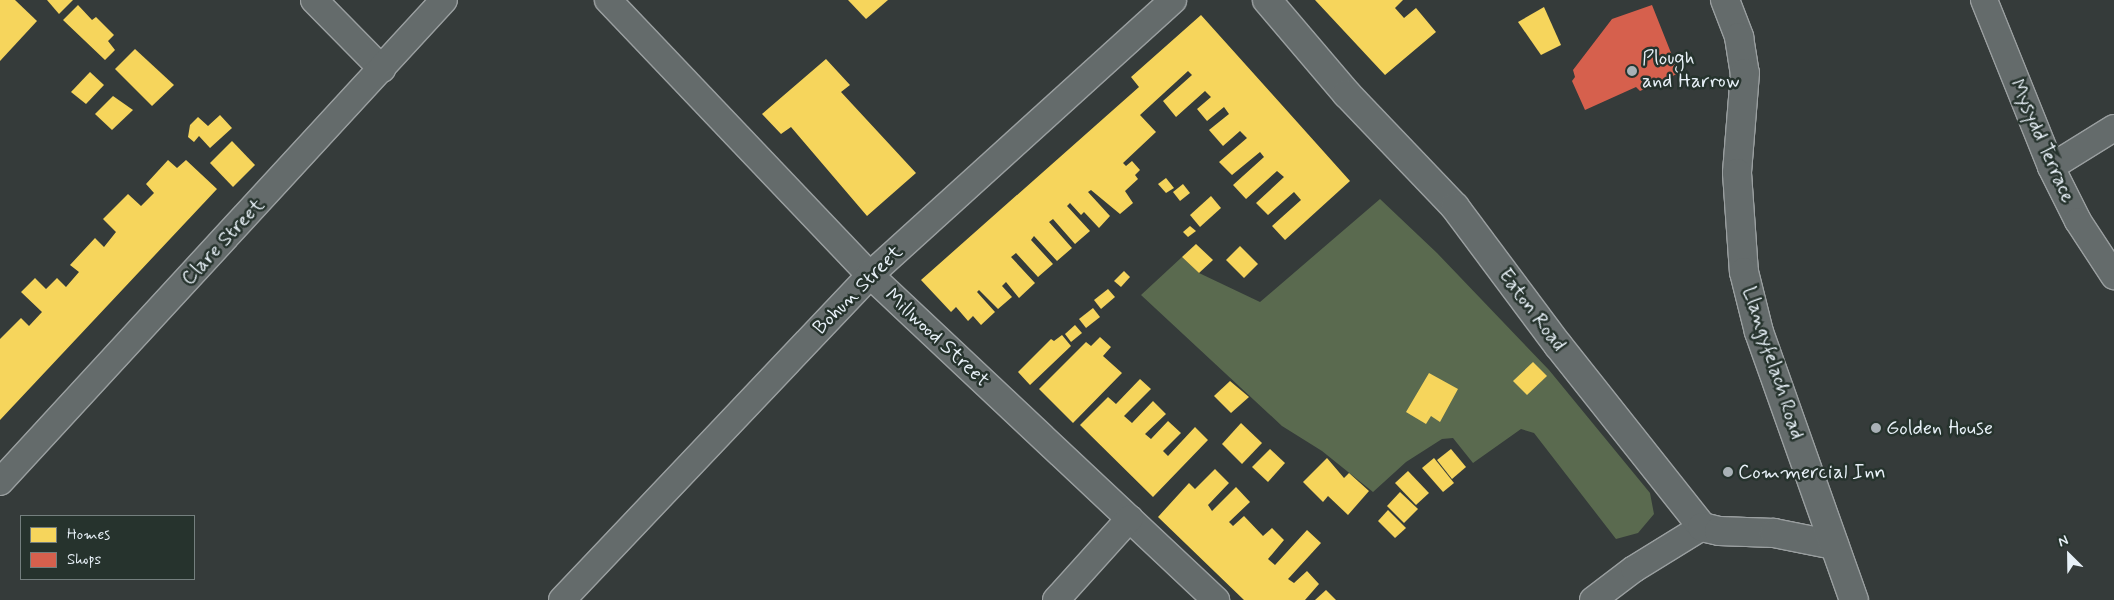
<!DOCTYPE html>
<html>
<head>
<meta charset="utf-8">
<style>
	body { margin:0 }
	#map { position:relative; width:2114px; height:600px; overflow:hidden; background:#353b3a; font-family:Mynerve,sans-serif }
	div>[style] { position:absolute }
	.green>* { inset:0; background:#5a6a4f }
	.homes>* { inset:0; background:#f6d55c }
	.shops>* { inset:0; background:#d6604d }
	.roads { filter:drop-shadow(1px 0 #9a9fa0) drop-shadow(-1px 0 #9a9fa0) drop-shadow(0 1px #9a9fa0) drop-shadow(0 -1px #9a9fa0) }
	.street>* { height:26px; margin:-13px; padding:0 13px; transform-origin:13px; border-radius:13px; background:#646b6b }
	.secondary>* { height:28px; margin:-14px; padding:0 14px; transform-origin:14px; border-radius:14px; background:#646b6b }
	.dots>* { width:14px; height:14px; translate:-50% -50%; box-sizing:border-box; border:2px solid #26332d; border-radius:50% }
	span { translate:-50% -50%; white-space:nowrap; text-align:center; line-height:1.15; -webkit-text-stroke:5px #26332d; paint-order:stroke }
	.poi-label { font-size:20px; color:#e8f1f8 }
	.left { translate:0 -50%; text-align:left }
	.street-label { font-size:20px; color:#e8f1f8 }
	.legend { position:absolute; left:20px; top:515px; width:175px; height:65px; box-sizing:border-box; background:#26332d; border:1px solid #747f7e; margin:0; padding:6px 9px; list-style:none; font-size:15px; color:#e8f1f8 }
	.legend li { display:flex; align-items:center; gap:10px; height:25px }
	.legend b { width:25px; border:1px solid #747f7e }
	.north { position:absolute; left:2044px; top:530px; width:50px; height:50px; -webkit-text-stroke:4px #26332d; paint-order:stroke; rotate:337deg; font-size:14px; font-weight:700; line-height:20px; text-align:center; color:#e8f1f8 }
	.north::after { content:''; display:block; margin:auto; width:18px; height:22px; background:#e8f1f8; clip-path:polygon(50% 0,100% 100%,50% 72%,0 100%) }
</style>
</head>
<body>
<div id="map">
	<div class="green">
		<div style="clip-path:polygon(1380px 199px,1437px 253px,1549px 370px,1650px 493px,1654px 514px,1638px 533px,1616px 539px,1534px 433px,1521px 429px,1473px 463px,1453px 438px,1442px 439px,1406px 462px,1373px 492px,1322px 451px,1282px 426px,1141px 295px,1182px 257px,1199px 273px,1260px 302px)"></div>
	</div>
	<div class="homes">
		<div style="clip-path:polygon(0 0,15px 0,37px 21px,0 61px)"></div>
		<div style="clip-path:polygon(47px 0,73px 0,59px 14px)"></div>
		<div style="clip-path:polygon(848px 0,888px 0,866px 19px)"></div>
		<div style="clip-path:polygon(1315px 0,1403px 0,1395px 8px,1404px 18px,1416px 8px,1436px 32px,1385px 75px)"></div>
		<div style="clip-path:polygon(78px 5px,92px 20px,96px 17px,114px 35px,108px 41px,115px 50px,105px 60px,63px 20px)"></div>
		<div style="clip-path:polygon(1544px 7px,1561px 45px,1541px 55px,1518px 22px)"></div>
		<div style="clip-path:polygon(1201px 15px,1350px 181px,1285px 240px,1272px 226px,1301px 200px,1294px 192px,1268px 215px,1256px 203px,1284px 177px,1277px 171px,1246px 199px,1233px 185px,1264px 157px,1260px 152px,1232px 175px,1219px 162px,1247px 138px,1240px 131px,1223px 146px,1209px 130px,1229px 114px,1224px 107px,1207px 121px,1197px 109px,1211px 97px,1205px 91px,1176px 117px,1163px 101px,1192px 75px,1188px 71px,1140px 115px,1156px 132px,1123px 163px,1126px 166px,1132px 161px,1140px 170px,1135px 175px,1138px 179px,1125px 191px,1133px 203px,1120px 214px,1091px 190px,1088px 192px,1110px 216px,1099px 228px,1084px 212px,1081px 215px,1070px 203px,1067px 206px,1090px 231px,1075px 244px,1053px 219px,1049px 222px,1072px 248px,1057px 261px,1034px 236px,1031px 240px,1053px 264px,1038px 277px,1016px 253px,1011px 257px,1035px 283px,1019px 298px,1006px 282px,1002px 286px,1012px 297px,998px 309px,979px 290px,977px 292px,995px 312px,981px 325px,973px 316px,968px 321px,956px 307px,951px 312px,921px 280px,1139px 87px,1131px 77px)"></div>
		<div style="clip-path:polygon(135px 49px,174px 85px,152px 106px,115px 69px)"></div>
		<div style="clip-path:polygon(826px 59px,850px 85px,841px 92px,916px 173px,867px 216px,791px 127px,781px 134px,762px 114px)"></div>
		<div style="clip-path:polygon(90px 72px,104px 85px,86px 104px,71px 92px)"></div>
		<div style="clip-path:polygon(113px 96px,133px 110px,112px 130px,95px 114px)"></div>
		<div style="clip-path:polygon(220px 115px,232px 128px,210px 148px,199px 136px,194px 142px,188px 137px,190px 125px,198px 117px,208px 126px)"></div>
		<div style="clip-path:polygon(232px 141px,255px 165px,233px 187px,210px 163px)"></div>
		<div style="clip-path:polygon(168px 160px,177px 168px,186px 160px,217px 189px,0 420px,0 339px,21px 318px,29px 326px,42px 312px,21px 292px,35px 278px,46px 289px,57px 278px,66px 287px,79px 272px,70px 265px,95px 238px,104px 247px,116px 232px,103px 219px,128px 194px,141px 206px,154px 193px,146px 184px)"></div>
		<div style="clip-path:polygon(1166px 178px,1174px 188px,1166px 193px,1158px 184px)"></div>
		<div style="clip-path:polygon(1183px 184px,1190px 193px,1180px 201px,1173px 192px)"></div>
		<div style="clip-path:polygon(1211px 196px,1221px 208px,1200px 227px,1190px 215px)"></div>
		<div style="clip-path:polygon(1190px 226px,1196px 231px,1188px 237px,1183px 232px)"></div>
		<div style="clip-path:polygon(1196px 244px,1213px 260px,1199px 273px,1182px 257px)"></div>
		<div style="clip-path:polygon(1240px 246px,1258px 264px,1244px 278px,1226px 260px)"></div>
		<div style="clip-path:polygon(1124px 271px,1130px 277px,1121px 287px,1114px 281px)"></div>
		<div style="clip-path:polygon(1108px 289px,1115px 297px,1101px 309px,1094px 300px)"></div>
		<div style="clip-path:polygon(1093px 308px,1100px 317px,1086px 328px,1079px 319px)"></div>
		<div style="clip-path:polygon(1075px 325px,1082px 333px,1071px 342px,1065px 334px)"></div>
		<div style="clip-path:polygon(1062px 335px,1071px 346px,1030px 385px,1018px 372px,1051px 339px,1054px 341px)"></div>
		<div style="clip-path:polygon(1100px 337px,1111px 347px,1103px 356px,1122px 373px,1073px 423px,1039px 389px,1086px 342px,1091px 346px)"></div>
		<div style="clip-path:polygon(1533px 362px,1547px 376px,1527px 395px,1513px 381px)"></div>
		<div style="clip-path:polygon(1429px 373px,1458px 389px,1440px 422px,1431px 416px,1426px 424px,1406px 412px)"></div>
		<div style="clip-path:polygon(1140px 379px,1151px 389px,1124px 416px,1132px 423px,1153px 401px,1166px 414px,1145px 434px,1151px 439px,1168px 421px,1181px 433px,1163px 451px,1168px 456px,1195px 427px,1208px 440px,1153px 497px,1080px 425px,1108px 397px,1116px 404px)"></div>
		<div style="clip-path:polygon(1230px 381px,1249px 397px,1231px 413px,1214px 396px)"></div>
		<div style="clip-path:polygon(1241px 423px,1262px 443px,1242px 464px,1222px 444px)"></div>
		<div style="clip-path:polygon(1270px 449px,1285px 463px,1268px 482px,1252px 467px)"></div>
		<div style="clip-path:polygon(1451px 449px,1466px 467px,1452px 479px,1437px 460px)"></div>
		<div style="clip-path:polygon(1327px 458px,1344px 478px,1349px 473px,1369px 491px,1348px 515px,1328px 496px,1323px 502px,1303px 482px)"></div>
		<div style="clip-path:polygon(1434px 458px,1454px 483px,1443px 492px,1422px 468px)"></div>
		<div style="clip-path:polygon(1215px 469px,1229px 483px,1208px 505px,1212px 511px,1236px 487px,1250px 502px,1229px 522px,1233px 526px,1244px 516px,1263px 536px,1272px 528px,1284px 540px,1268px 559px,1275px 565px,1307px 530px,1321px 543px,1288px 579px,1294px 583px,1307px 571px,1319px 584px,1305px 600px,1244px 600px,1158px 517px,1189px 483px,1195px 489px)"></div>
		<div style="clip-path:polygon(1408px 471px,1429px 493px,1416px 505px,1395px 483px)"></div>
		<div style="clip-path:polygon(1400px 492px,1418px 509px,1404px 523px,1387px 506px)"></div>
		<div style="clip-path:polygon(1388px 510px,1406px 528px,1395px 538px,1378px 521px)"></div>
		<div style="clip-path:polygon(1326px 590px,1336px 600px,1315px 600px)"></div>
	</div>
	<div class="shops">
		<div style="clip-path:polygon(1652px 5px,1679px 73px,1640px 91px,1636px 87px,1585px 110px,1572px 81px,1575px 77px,1573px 70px,1612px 19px)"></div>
	</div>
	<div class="roads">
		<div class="street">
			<div style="left:314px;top:0;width:97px;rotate:45.4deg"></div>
			<div style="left:608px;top:0;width:380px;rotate:46.4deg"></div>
			<div style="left:870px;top:275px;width:475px;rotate:43.2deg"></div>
			<div style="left:1984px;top:0;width:180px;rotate:68.1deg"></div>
			<div style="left:2051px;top:167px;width:60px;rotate:63.4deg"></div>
			<div style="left:2078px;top:221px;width:66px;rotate:56.8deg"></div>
			<div style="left:2051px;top:167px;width:74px;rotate:-31.8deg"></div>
			<div style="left:0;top:482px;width:655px;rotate:-47.35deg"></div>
			<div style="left:562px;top:600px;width:448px;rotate:-46.5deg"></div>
			<div style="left:870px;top:275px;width:409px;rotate:-42.2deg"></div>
			<div style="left:1056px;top:600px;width:110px;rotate:-47.9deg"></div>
			<div style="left:1593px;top:600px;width:51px;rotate:-37.1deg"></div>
			<div style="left:1634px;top:569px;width:80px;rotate:-31.7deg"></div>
		</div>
		<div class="secondary">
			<div style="left:1267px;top:0;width:123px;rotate:49.6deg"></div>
			<div style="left:1347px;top:94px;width:156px;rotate:46.3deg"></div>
			<div style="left:1455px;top:207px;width:172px;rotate:53.3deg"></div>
			<div style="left:1558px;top:345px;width:232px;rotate:51.6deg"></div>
			<div style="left:1702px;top:527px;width:17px;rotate:13deg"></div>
			<div style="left:1719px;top:531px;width:55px;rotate:2.1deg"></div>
			<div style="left:1774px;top:533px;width:61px;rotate:11.3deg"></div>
			<div style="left:1725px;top:0;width:40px;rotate:69deg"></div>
			<div style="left:1739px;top:37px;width:36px;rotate:81deg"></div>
			<div style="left:1745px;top:73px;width:100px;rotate:94.6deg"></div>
			<div style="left:1737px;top:173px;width:99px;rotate:86deg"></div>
			<div style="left:1744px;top:272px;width:62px;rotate:76deg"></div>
			<div style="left:1759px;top:332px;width:284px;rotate:70.5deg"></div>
		</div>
	</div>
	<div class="dots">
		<div style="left:1632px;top:71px;background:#a9b1b6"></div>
		<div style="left:1876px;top:428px;background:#a9b1b6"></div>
		<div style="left:1728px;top:472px;background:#a9b1b6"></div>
	</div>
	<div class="poi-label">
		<span class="left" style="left:1642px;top:70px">Plough<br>and Harrow</span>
		<span class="left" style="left:1886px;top:428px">Golden House</span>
		<span class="left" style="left:1738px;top:472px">Commercial Inn</span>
	</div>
	<div class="street-label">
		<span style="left:2042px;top:141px;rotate:66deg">Mysydd Terrace</span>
		<span style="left:223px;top:242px;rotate:-47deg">Clare Street</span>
		<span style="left:858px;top:290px;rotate:-45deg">Bohun Street</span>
		<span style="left:1532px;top:310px;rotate:53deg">Eaton Road</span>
		<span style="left:937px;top:338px;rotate:43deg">Millwood Street</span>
		<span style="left:1773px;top:363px;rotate:72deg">Llangyfelach Road</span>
	</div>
	<ul class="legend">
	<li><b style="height:14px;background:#f6d55c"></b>Homes</li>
	<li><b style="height:14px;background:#d6604d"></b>Shops</li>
	</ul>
	<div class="north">N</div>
</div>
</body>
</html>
